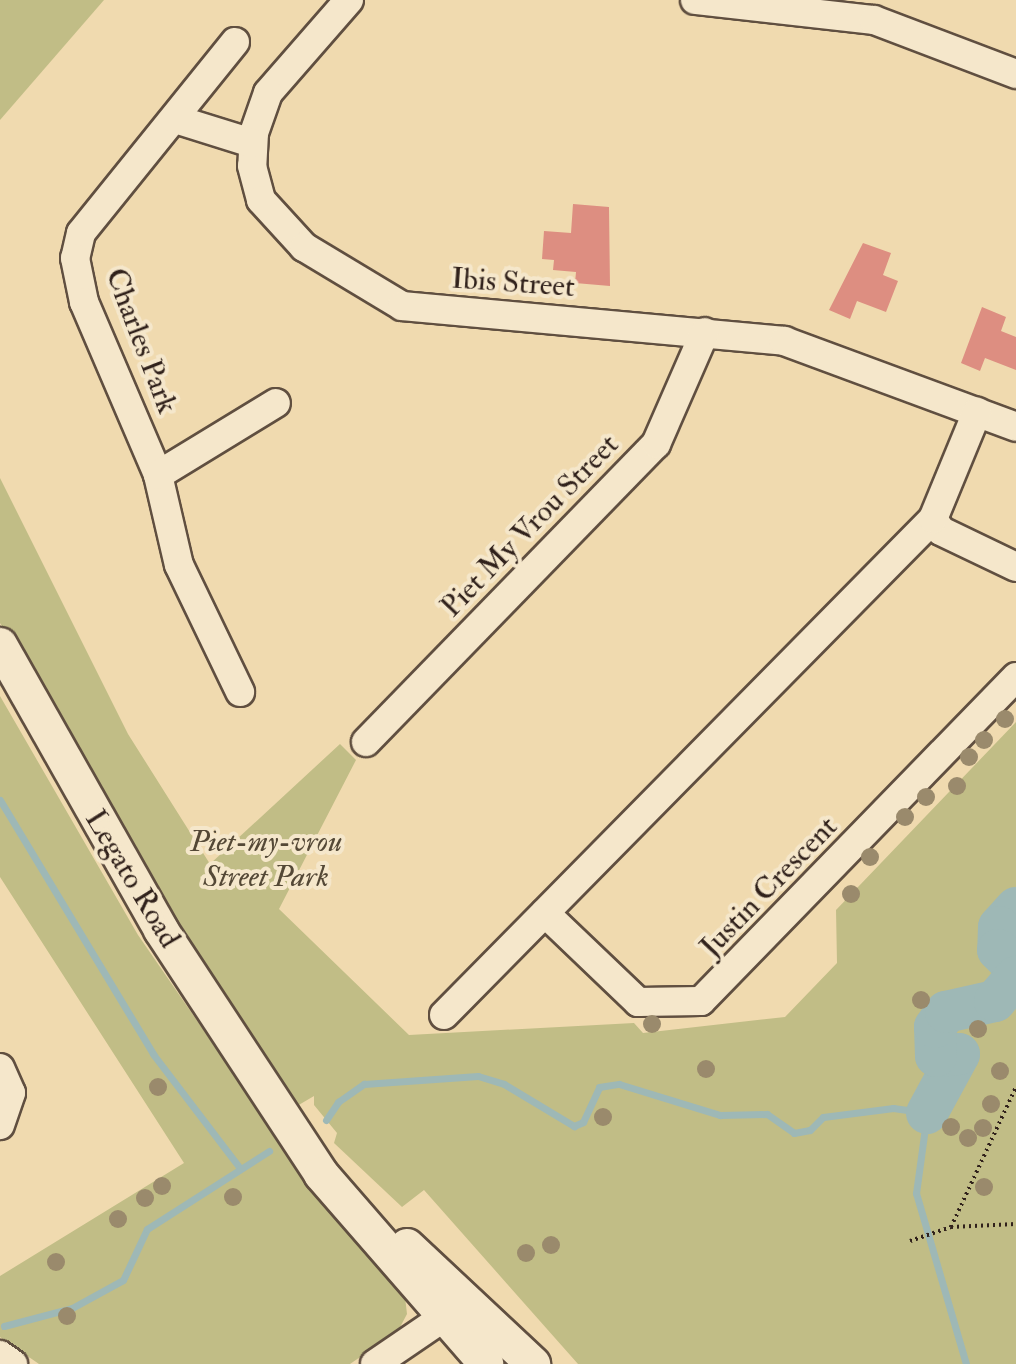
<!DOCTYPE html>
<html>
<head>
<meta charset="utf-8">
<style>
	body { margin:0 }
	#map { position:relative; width:1016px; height:1364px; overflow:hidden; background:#f0daaf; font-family:"IM FELL Double Pica",serif }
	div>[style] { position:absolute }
	.green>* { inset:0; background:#c1bd86 }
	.stream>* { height:7px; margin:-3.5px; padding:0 3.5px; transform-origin:3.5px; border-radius:3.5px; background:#9eb8b6 }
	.river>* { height:42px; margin:-21px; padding:0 21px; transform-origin:21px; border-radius:21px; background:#9eb8b6 }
	.building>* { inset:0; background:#dd8e81 }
	.path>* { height:4px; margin-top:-2px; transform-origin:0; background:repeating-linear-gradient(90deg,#30211b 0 2px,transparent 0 6px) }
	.roads { filter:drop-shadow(2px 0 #604f40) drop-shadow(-2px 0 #604f40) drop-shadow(0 2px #604f40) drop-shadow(0 -2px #604f40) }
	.minor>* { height:28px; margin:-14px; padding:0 14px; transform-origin:14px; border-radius:14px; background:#f5e7cb }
	.tertiary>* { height:34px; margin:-17px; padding:0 17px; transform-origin:17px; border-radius:17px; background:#f5e7cb }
	.trees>* { width:18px; height:18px; margin:-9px; border-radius:50%; background:#9a8a6c }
	span { translate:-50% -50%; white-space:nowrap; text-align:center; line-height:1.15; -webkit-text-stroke:8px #f5e7cb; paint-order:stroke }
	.street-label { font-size:30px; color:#30211b }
	.park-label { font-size:30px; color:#544836; font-style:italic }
</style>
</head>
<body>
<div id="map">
	<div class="green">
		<div style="clip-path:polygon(0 0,104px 0,0 120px)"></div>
		<div style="clip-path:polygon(0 478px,128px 734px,210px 864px,340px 744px,356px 760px,279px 909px,409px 1035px,634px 1023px,643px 1033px,785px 1017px,837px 963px,836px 910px,1016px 722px,1016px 1364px,578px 1364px,424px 1190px,402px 1207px,334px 1143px,337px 1133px,314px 1105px,314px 1096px,297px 1106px,119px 844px,0 623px)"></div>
		<div style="clip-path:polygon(0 696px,138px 935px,260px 1112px,405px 1297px,407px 1314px,398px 1331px,350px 1364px,39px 1364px,0 1337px,0 1276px,184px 1163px,0 877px)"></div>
	</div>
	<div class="stream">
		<div style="left:0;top:800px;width:297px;rotate:58.9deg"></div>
		<div style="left:153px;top:1054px;width:143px;rotate:52.7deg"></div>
		<div style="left:326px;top:1120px;width:22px;rotate:-56deg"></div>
		<div style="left:338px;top:1102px;width:32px;rotate:-35deg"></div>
		<div style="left:364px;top:1084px;width:114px;rotate:-4deg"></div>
		<div style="left:478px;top:1076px;width:27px;rotate:17deg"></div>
		<div style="left:504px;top:1084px;width:82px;rotate:31deg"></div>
		<div style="left:574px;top:1126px;width:10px;rotate:-24deg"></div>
		<div style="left:583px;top:1122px;width:38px;rotate:-65deg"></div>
		<div style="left:599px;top:1087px;width:20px;rotate:-9deg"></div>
		<div style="left:619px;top:1084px;width:106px;rotate:17.1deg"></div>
		<div style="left:720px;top:1115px;width:47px;rotate:-1.2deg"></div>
		<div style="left:767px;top:1114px;width:33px;rotate:35deg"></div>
		<div style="left:794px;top:1133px;width:16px;rotate:-11deg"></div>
		<div style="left:810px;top:1130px;width:18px;rotate:-45deg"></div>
		<div style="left:823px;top:1117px;width:71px;rotate:-7.3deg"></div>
		<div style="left:893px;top:1108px;width:34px;rotate:8deg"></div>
		<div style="left:927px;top:1113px;width:81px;rotate:97.8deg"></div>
		<div style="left:916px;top:1193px;width:178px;rotate:73.7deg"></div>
		<div style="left:4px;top:1326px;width:70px;rotate:-14.8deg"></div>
		<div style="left:72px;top:1308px;width:58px;rotate:-28.8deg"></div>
		<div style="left:123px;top:1280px;width:56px;rotate:-64.8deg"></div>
		<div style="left:147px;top:1229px;width:145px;rotate:-32.6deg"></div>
	</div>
	<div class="river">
		<div style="left:1016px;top:908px;width:25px;rotate:132deg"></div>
		<div style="left:999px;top:927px;width:23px;rotate:92deg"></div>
		<div style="left:998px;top:950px;width:25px;rotate:45deg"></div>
		<div style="left:927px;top:1113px;width:67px;rotate:-61.5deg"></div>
		<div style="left:959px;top:1054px;width:23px;rotate:175deg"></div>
		<div style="left:936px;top:1056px;width:29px;rotate:-92deg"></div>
		<div style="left:935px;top:1027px;width:19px;rotate:-54deg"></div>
		<div style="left:946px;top:1012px;width:50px;rotate:-12.7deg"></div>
		<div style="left:995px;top:1001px;width:32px;rotate:-49deg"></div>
	</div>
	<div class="building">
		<div style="clip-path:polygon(573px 204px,609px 207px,610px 286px,575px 283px,576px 272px,553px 270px,554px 260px,542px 259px,544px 231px,571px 233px)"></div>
		<div style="clip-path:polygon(863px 243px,891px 253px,883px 275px,898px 281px,886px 312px,857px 301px,850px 319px,829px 310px)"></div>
		<div style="clip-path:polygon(982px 307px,1006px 317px,1001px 331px,1016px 337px,1016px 370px,985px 358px,980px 371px,961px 363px)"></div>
	</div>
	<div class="path">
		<div style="left:951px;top:1227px;width:154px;rotate:-65.1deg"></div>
		<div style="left:910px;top:1241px;width:43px;rotate:-18.9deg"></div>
		<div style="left:951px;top:1227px;width:65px;rotate:-2.6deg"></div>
	</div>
	<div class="roads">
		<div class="minor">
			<div style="left:349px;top:0;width:123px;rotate:131.1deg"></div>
			<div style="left:268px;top:93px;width:42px;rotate:109.3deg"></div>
			<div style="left:254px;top:133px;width:33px;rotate:93deg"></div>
			<div style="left:252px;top:166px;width:35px;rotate:75deg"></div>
			<div style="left:261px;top:200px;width:64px;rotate:47.5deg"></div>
			<div style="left:304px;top:247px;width:114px;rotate:31deg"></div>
			<div style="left:402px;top:306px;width:384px;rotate:5.2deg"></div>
			<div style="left:784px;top:341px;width:247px;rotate:20.3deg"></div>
			<div style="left:695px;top:0;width:180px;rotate:6.4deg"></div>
			<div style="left:874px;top:20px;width:152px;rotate:20.8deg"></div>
			<div style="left:235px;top:42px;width:245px;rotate:128.9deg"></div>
			<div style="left:81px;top:233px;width:26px;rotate:103deg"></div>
			<div style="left:75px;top:258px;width:45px;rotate:78.4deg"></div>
			<div style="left:84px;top:302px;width:188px;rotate:66.8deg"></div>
			<div style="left:158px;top:475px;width:92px;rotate:76.9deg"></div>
			<div style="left:179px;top:565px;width:141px;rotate:64.3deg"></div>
			<div style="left:175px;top:119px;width:81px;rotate:17.3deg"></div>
			<div style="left:158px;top:475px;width:138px;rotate:-31.4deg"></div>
			<div style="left:933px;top:519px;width:14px;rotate:56deg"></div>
			<div style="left:941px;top:531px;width:83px;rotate:25.6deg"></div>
			<div style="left:366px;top:742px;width:416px;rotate:-45.8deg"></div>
			<div style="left:656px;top:444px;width:122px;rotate:-66.4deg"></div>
			<div style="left:545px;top:913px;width:129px;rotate:43.7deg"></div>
			<div style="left:638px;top:1002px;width:63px;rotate:-0.9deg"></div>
			<div style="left:701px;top:1001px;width:452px;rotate:-45.8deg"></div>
			<div style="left:444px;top:1015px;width:697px;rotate:-45.41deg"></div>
			<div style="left:933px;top:519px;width:116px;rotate:-67.6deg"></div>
			<div style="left:0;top:1068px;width:27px;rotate:66deg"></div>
			<div style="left:11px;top:1093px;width:34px;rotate:109deg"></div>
			<div style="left:0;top:1355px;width:16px;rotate:35deg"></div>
			<div style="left:375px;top:1364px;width:103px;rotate:-34.3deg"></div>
		</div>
		<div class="tertiary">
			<div style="left:0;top:645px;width:327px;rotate:60.5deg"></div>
			<div style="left:161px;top:930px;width:292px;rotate:56.7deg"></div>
			<div style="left:321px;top:1174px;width:252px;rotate:49deg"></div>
			<div style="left:407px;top:1246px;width:173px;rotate:43.1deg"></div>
		</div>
	</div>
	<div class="trees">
		<div style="left:1005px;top:719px"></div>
		<div style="left:984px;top:740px"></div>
		<div style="left:969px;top:757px"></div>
		<div style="left:957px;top:786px"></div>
		<div style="left:926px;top:797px"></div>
		<div style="left:905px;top:817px"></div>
		<div style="left:870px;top:857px"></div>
		<div style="left:851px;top:894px"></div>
		<div style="left:921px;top:1000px"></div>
		<div style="left:652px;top:1024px"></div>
		<div style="left:978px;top:1029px"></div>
		<div style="left:706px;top:1069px"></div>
		<div style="left:1000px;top:1071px"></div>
		<div style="left:158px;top:1087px"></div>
		<div style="left:991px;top:1104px"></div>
		<div style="left:603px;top:1117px"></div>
		<div style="left:951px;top:1127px"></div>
		<div style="left:983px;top:1128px"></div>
		<div style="left:968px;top:1138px"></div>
		<div style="left:162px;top:1186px"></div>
		<div style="left:984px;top:1187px"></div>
		<div style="left:233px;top:1197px"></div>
		<div style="left:145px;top:1198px"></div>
		<div style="left:118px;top:1219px"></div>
		<div style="left:551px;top:1245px"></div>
		<div style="left:526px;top:1253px"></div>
		<div style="left:56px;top:1262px"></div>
		<div style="left:67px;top:1316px"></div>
	</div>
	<div class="street-label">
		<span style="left:513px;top:283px;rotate:4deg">Ibis Street</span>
		<span style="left:141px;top:341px;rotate:69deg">Charles Park</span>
		<span style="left:530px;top:526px;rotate:-46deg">Piet My Vrou Street</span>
		<span style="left:132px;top:879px;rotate:59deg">Legato Road</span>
		<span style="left:769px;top:887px;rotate:-46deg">Justin Crescent</span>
	</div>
	<div class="park-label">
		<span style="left:266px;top:859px">Piet-my-vrou<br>Street Park</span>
	</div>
</div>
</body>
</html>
